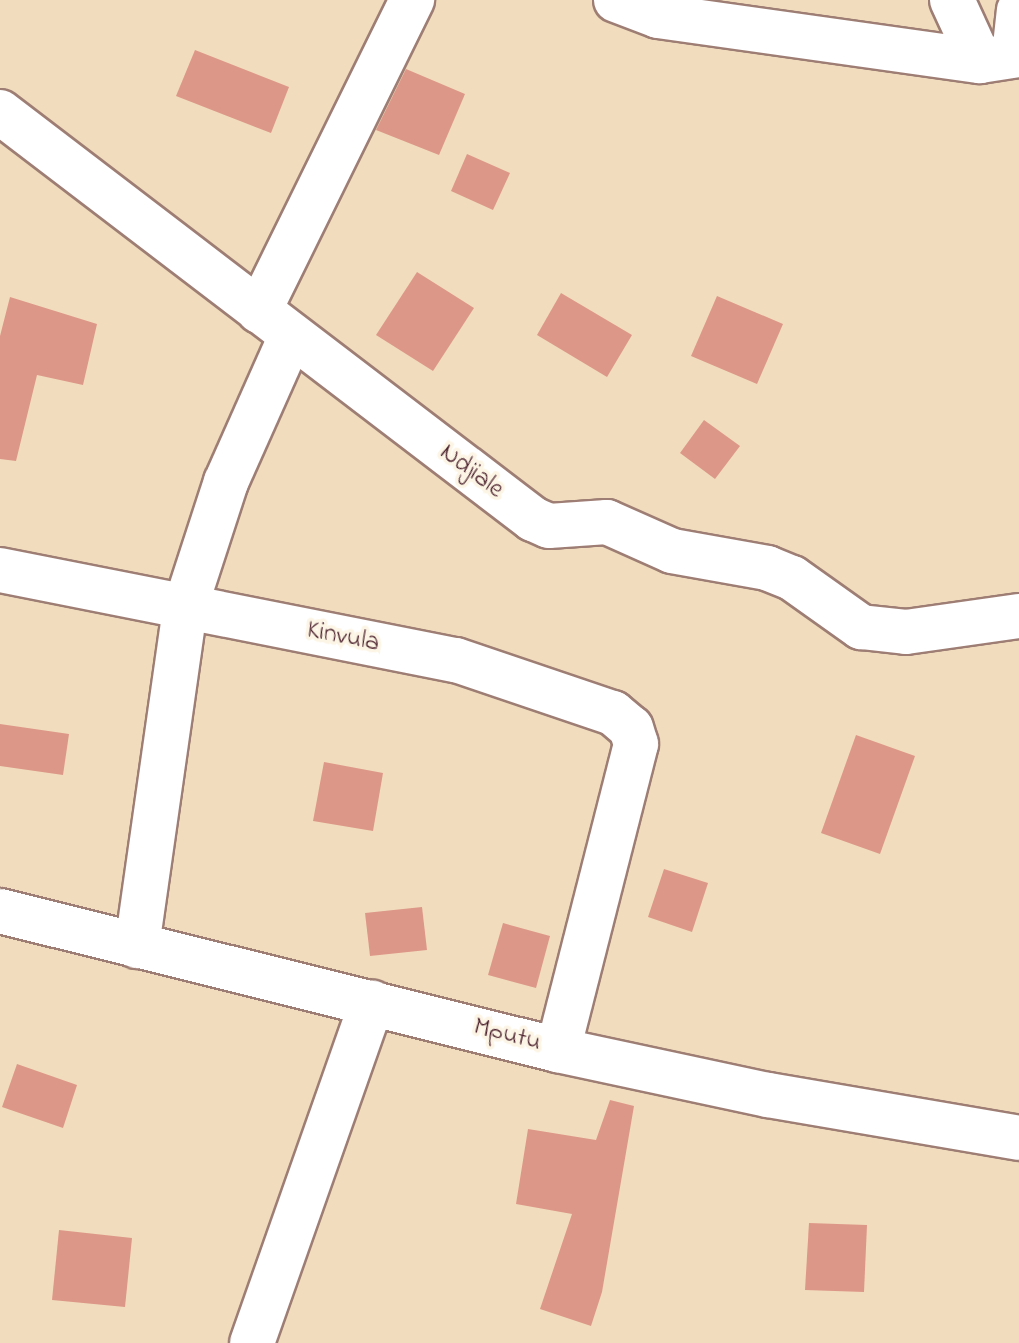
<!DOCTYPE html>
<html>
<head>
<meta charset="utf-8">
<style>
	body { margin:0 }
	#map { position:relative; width:1019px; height:1343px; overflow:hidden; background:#f1ddbd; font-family:"Indie Flower",sans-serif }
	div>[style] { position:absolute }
	.building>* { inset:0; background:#dd9788 }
	.roads { filter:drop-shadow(2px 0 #9e7e74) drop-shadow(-2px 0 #9e7e74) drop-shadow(0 2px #9e7e74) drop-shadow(0 -2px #9e7e74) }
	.street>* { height:44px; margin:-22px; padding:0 22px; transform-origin:22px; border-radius:22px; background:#fff }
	span { translate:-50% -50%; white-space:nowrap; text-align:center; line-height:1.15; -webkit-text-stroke:7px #fcf5e5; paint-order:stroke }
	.street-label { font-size:26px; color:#4a1f2b }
</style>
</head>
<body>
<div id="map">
	<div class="building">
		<div style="clip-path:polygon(195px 50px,289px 87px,271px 133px,176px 96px)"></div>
		<div style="clip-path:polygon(406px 69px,465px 94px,439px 155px,376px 130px)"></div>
		<div style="clip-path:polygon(467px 154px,510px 173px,493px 210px,451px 191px)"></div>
		<div style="clip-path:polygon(417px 272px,474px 308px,433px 371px,376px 335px)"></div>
		<div style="clip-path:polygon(561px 293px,632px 335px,607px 377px,537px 335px)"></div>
		<div style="clip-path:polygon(717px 296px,783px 324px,757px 384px,691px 356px)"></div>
		<div style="clip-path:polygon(10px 297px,97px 324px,83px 385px,37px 375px,16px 461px,0 459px,0 336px)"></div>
		<div style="clip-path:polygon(704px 420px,740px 446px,715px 479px,680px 453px)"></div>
		<div style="clip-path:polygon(0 724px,69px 734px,63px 775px,0 766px)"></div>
		<div style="clip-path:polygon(856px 735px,915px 756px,880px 854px,821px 833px)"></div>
		<div style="clip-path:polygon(324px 762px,383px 773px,373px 831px,313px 821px)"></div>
		<div style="clip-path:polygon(664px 869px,708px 883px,692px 932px,648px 917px)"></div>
		<div style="clip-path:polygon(422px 907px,427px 950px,370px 956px,365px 913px)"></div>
		<div style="clip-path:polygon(503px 923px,550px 936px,536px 988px,488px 975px)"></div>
		<div style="clip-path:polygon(17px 1064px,77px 1085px,63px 1128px,2px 1107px)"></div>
		<div style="clip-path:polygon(610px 1100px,634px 1106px,602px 1292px,591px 1326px,540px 1309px,572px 1214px,516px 1204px,528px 1129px,596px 1140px)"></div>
		<div style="clip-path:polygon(809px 1223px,867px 1225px,864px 1292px,805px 1290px)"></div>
		<div style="clip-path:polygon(59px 1230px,132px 1238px,125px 1307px,52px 1300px)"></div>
	</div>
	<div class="roads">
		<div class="street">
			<div style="left:616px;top:0;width:45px;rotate:20.9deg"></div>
			<div style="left:658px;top:16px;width:325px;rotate:8deg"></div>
			<div style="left:980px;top:61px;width:39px;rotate:-9deg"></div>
			<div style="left:952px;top:0;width:67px;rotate:65.3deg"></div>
			<div style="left:1014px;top:55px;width:45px;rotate:-83.7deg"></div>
			<div style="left:0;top:112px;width:671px;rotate:37.37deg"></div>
			<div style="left:533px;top:519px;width:17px;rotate:24deg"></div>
			<div style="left:549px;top:526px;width:58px;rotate:-3.9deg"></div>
			<div style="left:607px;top:522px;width:71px;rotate:24deg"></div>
			<div style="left:672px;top:551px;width:97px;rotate:10.1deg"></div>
			<div style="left:767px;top:568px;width:27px;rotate:22deg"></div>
			<div style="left:792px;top:578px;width:85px;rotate:35.4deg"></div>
			<div style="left:861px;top:627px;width:45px;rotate:6.3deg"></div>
			<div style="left:906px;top:632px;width:114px;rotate:-8.1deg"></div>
			<div style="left:259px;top:311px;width:347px;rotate:-63.8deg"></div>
			<div style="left:0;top:570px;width:465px;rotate:11.2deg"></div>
			<div style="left:456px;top:660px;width:166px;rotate:18.7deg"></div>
			<div style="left:613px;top:713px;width:23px;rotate:40deg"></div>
			<div style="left:631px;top:728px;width:17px;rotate:73deg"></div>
			<div style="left:636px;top:744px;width:316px;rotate:104.3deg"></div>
			<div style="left:0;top:911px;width:575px;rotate:13.99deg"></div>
			<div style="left:558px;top:1050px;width:215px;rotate:12.1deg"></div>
			<div style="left:768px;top:1095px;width:255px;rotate:9.7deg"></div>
			<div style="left:137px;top:946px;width:341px;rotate:-81.9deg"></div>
			<div style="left:185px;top:608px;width:133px;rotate:-72deg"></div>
			<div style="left:226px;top:482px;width:160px;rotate:-66deg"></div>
			<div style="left:252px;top:1343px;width:361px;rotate:-70.6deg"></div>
		</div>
	</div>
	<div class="street-label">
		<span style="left:471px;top:472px;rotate:37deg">Ndjiale</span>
		<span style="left:343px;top:638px;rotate:11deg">Kinvula</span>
		<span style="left:507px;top:1036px;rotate:14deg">Mputu</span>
	</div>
</div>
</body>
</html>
